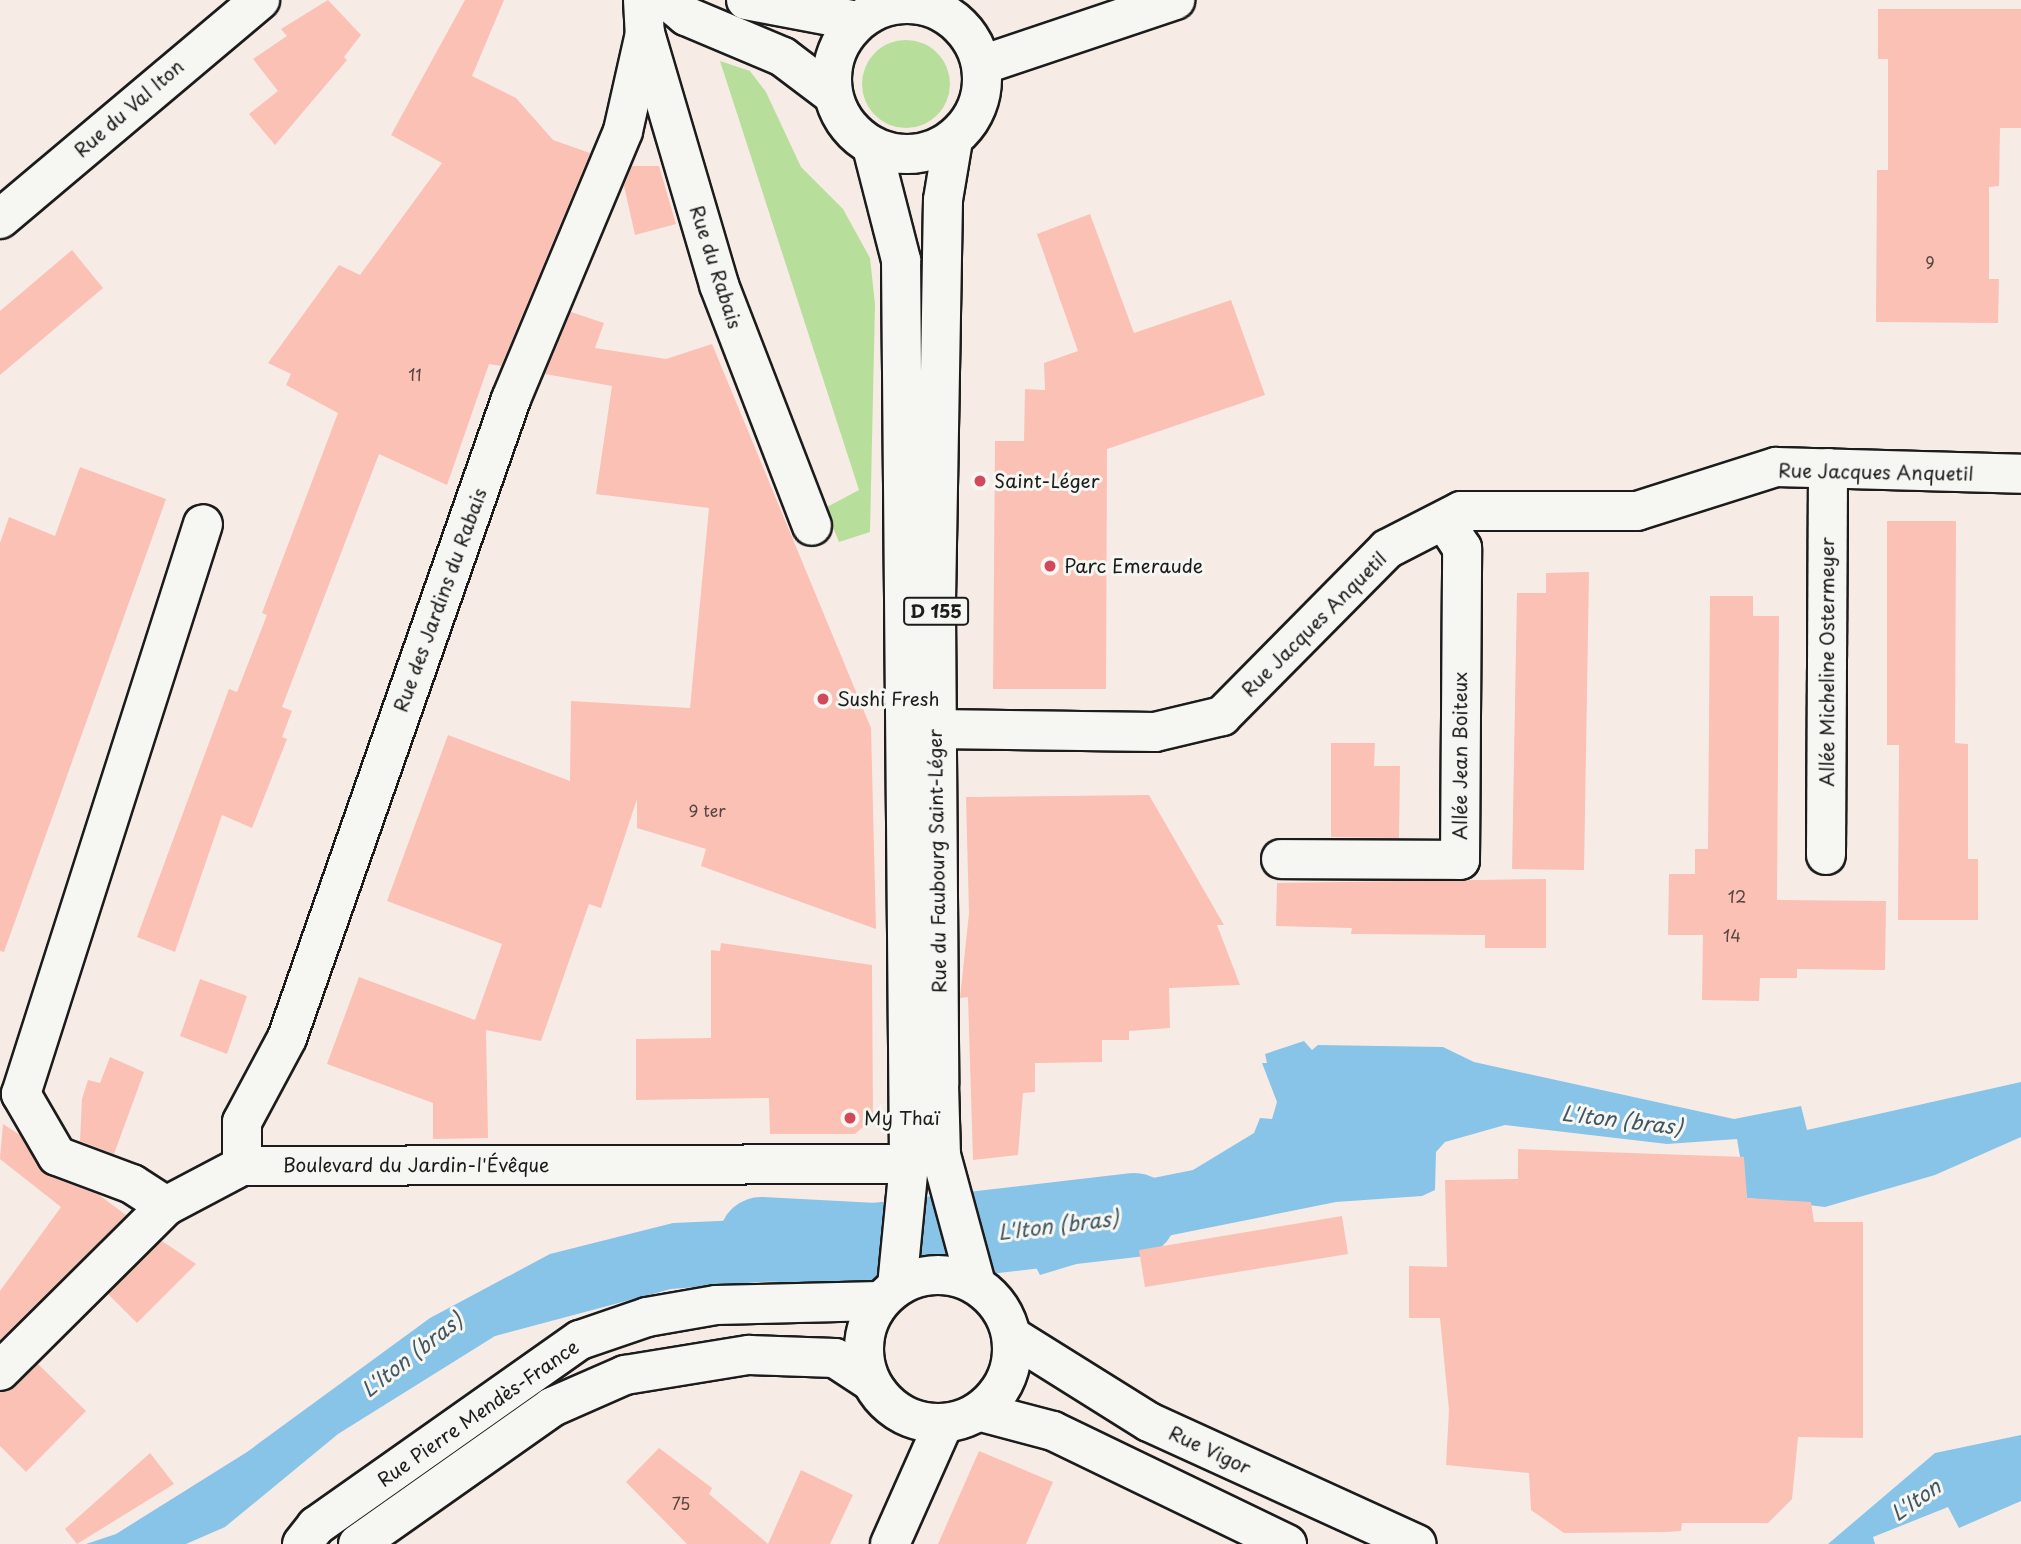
<!DOCTYPE html>
<html>
<head>
<meta charset="utf-8">
<style>
	body { margin:0 }
	#map { position:relative; width:2021px; height:1544px; overflow:hidden; background:#f7ebe6; font-family:"Playpen Sans",sans-serif }
	div>[style] { position:absolute }
	.green>* { inset:0; background:#b7df9b }
	.round { border-radius:50% }
	.water>* { inset:0; background:#88c4e8 }
	.river>* { height:84px; margin:-42px; padding:0 42px; transform-origin:42px; border-radius:42px; background:#88c4e8 }
	.building>* { inset:0; background:#fbc1b5 }
	.roads { filter:drop-shadow(2px 0 #1c1c1c) drop-shadow(-2px 0 #1c1c1c) drop-shadow(0 2px #1c1c1c) drop-shadow(0 -2px #1c1c1c) }
	.minor>* { height:38px; margin:-19px; padding:0 19px; transform-origin:19px; border-radius:19px; background:#f6f6f2 }
	.major>* { height:38px; margin:-19px; padding:0 19px; transform-origin:19px; border-radius:19px; background:#f6f6f2 }
	.major>.ring { margin:-19px; padding:0; box-sizing:content-box; background:none; border:38px solid #f6f6f2; border-radius:50% }
	.dots>* { width:19px; height:19px; translate:-50% -50%; box-sizing:border-box; border:4px solid #f6f6f2; border-radius:50% }
	span { translate:-50% -50%; white-space:nowrap; text-align:center; line-height:1.15; -webkit-text-stroke:6px #f6f6f2; paint-order:stroke }
	.number-label { font-size:16px; color:#544542 }
	.number-label span { -webkit-text-stroke-width:0 }
	.shield-label span { padding:2px 5px; background:#f6f6f2; border:2px solid; border-radius:5px; -webkit-text-stroke-width:0 }
	.shield-label { font-size:18px; color:#1c1c1c; font-weight:700 }
	.street-label { font-size:19px; color:#1c1c1c }
	.poi-label { font-size:19px; color:#1c1c1c }
	.left { translate:0 -50%; text-align:left }
	.water-label { font-size:21px; color:#425763; font-style:italic }
</style>
</head>
<body>
<div id="map">
	<div class="green">
		<div class="round" style="left:862px;top:40px;width:88px;height:88px"></div>
		<div style="clip-path:polygon(720px 61px,750px 71px,766px 92px,801px 167px,843px 209px,870px 258px,875px 304px,870px 532px,839px 542px,825px 508px,859px 490px)"></div>
	</div>
	<div class="water">
		<div style="clip-path:polygon(1304px 1041px,1312px 1050px,1318px 1045px,1443px 1047px,1474px 1062px,1734px 1119px,1801px 1106px,1807px 1130px,2021px 1082px,2021px 1137px,1935px 1175px,1825px 1207px,1747px 1198px,1737px 1139px,1667px 1144px,1505px 1125px,1445px 1142px,1436px 1152px,1435px 1190px,1422px 1196px,1336px 1202px,1172px 1235px,1040px 1275px,1001px 1202px,1023px 1191px,1101px 1197px,1138px 1181px,1193px 1170px,1254px 1133px,1260px 1118px,1272px 1119px,1277px 1102px,1262px 1063px,1267px 1063px,1265px 1054px)"></div>
		<div style="clip-path:polygon(883px 1214px,864px 1274px,671px 1289px,495px 1336px,338px 1434px,225px 1527px,186px 1544px,86px 1544px,116px 1534px,247px 1452px,430px 1318px,550px 1254px,673px 1223px)"></div>
		<div style="clip-path:polygon(2021px 1435px,2021px 1501px,1959px 1528px,1948px 1507px,1873px 1537px,1875px 1544px,1828px 1544px,1935px 1453px)"></div>
	</div>
	<div class="river">
		<div style="left:761px;top:1239px;width:114px;rotate:3deg"></div>
		<div style="left:875px;top:1245px;width:261px;rotate:-6.6deg"></div>
	</div>
	<div class="building">
		<div style="clip-path:polygon(328px 0,361px 35px,344px 57px,347px 60px,275px 145px,249px 114px,278px 91px,253px 59px,287px 36px,281px 29px)"></div>
		<div style="clip-path:polygon(465px 0,504px 0,472px 76px,516px 98px,553px 140px,590px 153px,501px 366px,489px 364px,447px 485px,379px 454px,282px 707px,292px 711px,282px 737px,287px 739px,252px 828px,222px 815px,175px 952px,137px 937px,229px 689px,237px 692px,267px 615px,262px 613px,338px 413px,286px 385px,291px 374px,268px 363px,339px 265px,360px 275px,442px 163px,391px 135px)"></div>
		<div style="clip-path:polygon(1878px 9px,2021px 9px,2021px 128px,2000px 128px,1999px 186px,1989px 187px,1989px 279px,1999px 279px,1998px 323px,1876px 322px,1877px 170px,1888px 170px,1888px 59px,1878px 59px)"></div>
		<div style="clip-path:polygon(632px 166px,659px 166px,676px 224px,635px 235px,624px 186px)"></div>
		<div style="clip-path:polygon(1090px 214px,1134px 333px,1231px 300px,1265px 395px,1107px 449px,1106px 689px,993px 689px,995px 441px,1024px 441px,1025px 389px,1045px 390px,1044px 363px,1078px 351px,1037px 234px)"></div>
		<div style="clip-path:polygon(72px 250px,103px 288px,0 375px,0 311px)"></div>
		<div style="clip-path:polygon(571px 312px,604px 323px,595px 348px,666px 359px,712px 344px,871px 728px,876px 929px,701px 866px,706px 849px,637px 828px,637px 799px,601px 908px,589px 904px,541px 1041px,486px 1030px,488px 1138px,433px 1139px,433px 1103px,327px 1064px,359px 977px,475px 1020px,502px 944px,387px 901px,448px 735px,570px 781px,571px 701px,690px 708px,709px 508px,596px 494px,612px 386px,545px 374px)"></div>
		<div style="clip-path:polygon(80px 467px,166px 499px,4px 952px,0 951px,0 543px,9px 517px,55px 536px)"></div>
		<div style="clip-path:polygon(1887px 521px,1956px 521px,1955px 743px,1968px 744px,1968px 859px,1978px 859px,1978px 920px,1898px 920px,1899px 745px,1887px 745px)"></div>
		<div style="clip-path:polygon(1589px 572px,1584px 870px,1512px 869px,1517px 593px,1546px 593px,1546px 573px)"></div>
		<div style="clip-path:polygon(1710px 596px,1753px 596px,1753px 616px,1779px 616px,1777px 900px,1886px 901px,1885px 970px,1797px 969px,1797px 978px,1760px 978px,1759px 1001px,1702px 1000px,1703px 935px,1668px 935px,1669px 874px,1695px 874px,1695px 849px,1708px 849px)"></div>
		<div style="clip-path:polygon(1331px 743px,1375px 743px,1374px 766px,1400px 766px,1399px 838px,1331px 837px)"></div>
		<div style="clip-path:polygon(1149px 795px,1224px 925px,1217px 925px,1240px 985px,1169px 988px,1170px 1028px,1129px 1031px,1129px 1040px,1102px 1040px,1102px 1062px,1035px 1063px,1035px 1092px,1023px 1093px,1018px 1155px,973px 1160px,968px 997px,960px 998px,969px 913px,966px 797px)"></div>
		<div style="clip-path:polygon(1546px 879px,1546px 948px,1485px 948px,1485px 935px,1351px 934px,1352px 928px,1276px 926px,1277px 883px)"></div>
		<div style="clip-path:polygon(721px 943px,872px 965px,873px 1118px,855px 1134px,770px 1134px,769px 1098px,636px 1100px,636px 1039px,711px 1038px,711px 950px,720px 951px)"></div>
		<div style="clip-path:polygon(200px 979px,247px 996px,227px 1054px,180px 1036px)"></div>
		<div style="clip-path:polygon(110px 1057px,144px 1072px,114px 1154px,80px 1141px,82px 1099px,88px 1080px,100px 1083px)"></div>
		<div style="clip-path:polygon(3px 1124px,20px 1135px,49px 1176px,99px 1195px,126px 1215px,0 1340px,0 1291px,61px 1207px,0 1159px)"></div>
		<div style="clip-path:polygon(1518px 1149px,1744px 1157px,1747px 1198px,1811px 1202px,1814px 1222px,1863px 1222px,1863px 1438px,1798px 1437px,1792px 1499px,1768px 1523px,1682px 1523px,1681px 1531px,1666px 1532px,1564px 1533px,1531px 1510px,1529px 1473px,1446px 1465px,1449px 1410px,1440px 1318px,1409px 1318px,1409px 1266px,1447px 1267px,1445px 1180px,1518px 1179px)"></div>
		<div style="clip-path:polygon(1342px 1216px,1348px 1254px,1145px 1287px,1139px 1250px)"></div>
		<div style="clip-path:polygon(162px 1241px,196px 1264px,137px 1323px,108px 1294px)"></div>
		<div style="clip-path:polygon(38px 1364px,86px 1411px,26px 1472px,0 1446px,0 1392px,15px 1387px)"></div>
		<div style="clip-path:polygon(659px 1448px,712px 1488px,709px 1494px,768px 1544px,801px 1470px,853px 1495px,830px 1544px,687px 1544px,626px 1482px)"></div>
		<div style="clip-path:polygon(979px 1451px,1053px 1482px,1026px 1544px,938px 1544px)"></div>
		<div style="clip-path:polygon(150px 1453px,174px 1484px,77px 1544px,65px 1529px)"></div>
	</div>
	<div class="roads">
		<div class="minor">
			<div style="left:643px;top:0;width:33px;rotate:87deg"></div>
			<div style="left:645px;top:33px;width:263px;rotate:73.6deg"></div>
			<div style="left:719px;top:285px;width:258px;rotate:68.9deg"></div>
			<div style="left:667px;top:0;width:25px;rotate:40deg"></div>
			<div style="left:686px;top:16px;width:105px;rotate:22.9deg"></div>
			<div style="left:783px;top:57px;width:61px;rotate:37.1deg"></div>
			<div style="left:746px;top:0;width:113px;rotate:10.7deg"></div>
			<div style="left:982px;top:65px;width:204px;rotate:-18.6deg"></div>
			<div style="left:0;top:219px;width:340px;rotate:-40.1deg"></div>
			<div style="left:935px;top:729px;width:220px;rotate:0.8deg"></div>
			<div style="left:1155px;top:732px;width:69px;rotate:-13.4deg"></div>
			<div style="left:1222px;top:716px;width:235px;rotate:-45.3deg"></div>
			<div style="left:1387px;top:549px;width:83px;rotate:-27.2deg"></div>
			<div style="left:1461px;top:511px;width:176px"></div>
			<div style="left:1637px;top:511px;width:146px;rotate:-17.6deg"></div>
			<div style="left:1776px;top:467px;width:245px;rotate:1.6deg"></div>
			<div style="left:1826px;top:855px;width:387px;rotate:-89.7deg"></div>
			<div style="left:1281px;top:859px;width:179px;rotate:0.3deg"></div>
			<div style="left:1460px;top:860px;width:312px;rotate:-89.6deg"></div>
			<div style="left:1462px;top:548px;width:33px;rotate:-123deg"></div>
			<div style="left:242px;top:1166px;width:44px;rotate:-90deg"></div>
			<div style="left:242px;top:1122px;width:95px;rotate:-61.8deg"></div>
			<div style="left:287px;top:1038px;width:677px;rotate:-70.68deg"></div>
			<div style="left:511px;top:399px;width:290px;rotate:-67.3deg"></div>
			<div style="left:623px;top:131px;width:100px;rotate:-77.3deg"></div>
			<div style="left:166px;top:1206px;width:40px;rotate:-147.1deg"></div>
			<div style="left:132px;top:1184px;width:80px;rotate:-159.5deg"></div>
			<div style="left:57px;top:1156px;width:72px;rotate:-120.1deg"></div>
			<div style="left:21px;top:1094px;width:598px;rotate:-72.29deg"></div>
			<div style="left:0;top:1371px;width:234px;rotate:-44.8deg"></div>
			<div style="left:166px;top:1206px;width:86px;rotate:-27.8deg"></div>
			<div style="left:242px;top:1166px;width:667px;rotate:-0.17deg"></div>
		</div>
		<div class="major">
			<div class="ring" style="left:832px;top:4px;width:112px;height:112px"></div>
			<div style="left:953px;top:140px;width:61px;rotate:99.5deg"></div>
			<div style="left:943px;top:200px;width:410px;rotate:91deg"></div>
			<div style="left:936px;top:610px;width:474px;rotate:89.6deg"></div>
			<div style="left:939px;top:1084px;width:71px;rotate:88.4deg"></div>
			<div style="left:941px;top:1155px;width:134px;rotate:74.8deg"></div>
			<div style="left:872px;top:147px;width:117px;rotate:75.6deg"></div>
			<div style="left:901px;top:260px;width:904px;rotate:89.49deg"></div>
			<div style="left:909px;top:1164px;width:123px;rotate:95.6deg"></div>
			<div class="ring" style="left:864px;top:1275px;width:110px;height:110px"></div>
			<div style="left:1013px;top:1337px;width:160px;rotate:32deg"></div>
			<div style="left:1149px;top:1422px;width:294px;rotate:24.5deg"></div>
			<div style="left:981px;top:1412px;width:74px;rotate:14.8deg"></div>
			<div style="left:1053px;top:1431px;width:260px;rotate:25.8deg"></div>
			<div style="left:302px;top:1544px;width:23px;rotate:-52deg"></div>
			<div style="left:316px;top:1526px;width:323px;rotate:-35.2deg"></div>
			<div style="left:580px;top:1340px;width:71px;rotate:-18.9deg"></div>
			<div style="left:647px;top:1317px;width:70px;rotate:-9.9deg"></div>
			<div style="left:716px;top:1305px;width:164px;rotate:-1.4deg"></div>
			<div style="left:358px;top:1544px;width:237px;rotate:-35.2deg"></div>
			<div style="left:552px;top:1407px;width:80px;rotate:-23.7deg"></div>
			<div style="left:625px;top:1375px;width:126px;rotate:-9.2deg"></div>
			<div style="left:749px;top:1355px;width:86px;rotate:2deg"></div>
			<div style="left:835px;top:1358px;width:42px;rotate:33.3deg"></div>
			<div style="left:890px;top:1544px;width:130px;rotate:-66deg"></div>
		</div>
	</div>
	<div class="dots">
		<div style="left:980px;top:481px;background:#d1495b"></div>
		<div style="left:1050px;top:566px;background:#d1495b"></div>
		<div style="left:823px;top:699px;background:#d1495b"></div>
		<div style="left:850px;top:1118px;background:#d1495b"></div>
	</div>
	<div class="number-label">
		<span style="left:1930px;top:262px">9</span>
		<span style="left:415px;top:374px">11</span>
		<span style="left:707px;top:810px">9 ter</span>
		<span style="left:1737px;top:896px">12</span>
		<span style="left:1732px;top:935px">14</span>
		<span style="left:681px;top:1503px">75</span>
	</div>
	<div class="shield-label">
		<span style="left:936px;top:611px">D 155</span>
	</div>
	<div class="street-label">
		<span style="left:129px;top:108px;rotate:-41deg">Rue du Val Iton</span>
		<span style="left:716px;top:267px;rotate:72deg">Rue du Rabais</span>
		<span style="left:1876px;top:472px;rotate:1deg">Rue Jacques Anquetil</span>
		<span style="left:440px;top:600px;rotate:-70deg">Rue des Jardins du Rabais</span>
		<span style="left:1314px;top:624px;rotate:-45deg">Rue Jacques Anquetil</span>
		<span style="left:1827px;top:662px;rotate:-90deg">Allée Micheline Ostermeyer</span>
		<span style="left:1460px;top:756px;rotate:-90deg">Allée Jean Boiteux</span>
		<span style="left:937px;top:861px;rotate:-91deg">Rue du Faubourg Saint-Léger</span>
		<span style="left:416px;top:1165px">Boulevard du Jardin-l'Évêque</span>
		<span style="left:478px;top:1413px;rotate:-35deg">Rue Pierre Mendès-France</span>
		<span style="left:1210px;top:1450px;rotate:25deg">Rue Vigor</span>
	</div>
	<div class="poi-label">
		<span class="left" style="left:994px;top:481px">Saint-Léger</span>
		<span class="left" style="left:1064px;top:566px">Parc Emeraude</span>
		<span class="left" style="left:837px;top:699px">Sushi Fresh</span>
		<span class="left" style="left:864px;top:1118px">My Thaï</span>
	</div>
	<div class="water-label">
		<span style="left:1622px;top:1119px;rotate:7deg">L'Iton (bras)</span>
		<span style="left:1058px;top:1224px;rotate:-7deg">L'Iton (bras)</span>
		<span style="left:411px;top:1354px;rotate:-38deg">L'Iton (bras)</span>
		<span style="left:1915px;top:1499px;rotate:-35deg">L'Iton</span>
	</div>
</div>
</body>
</html>
